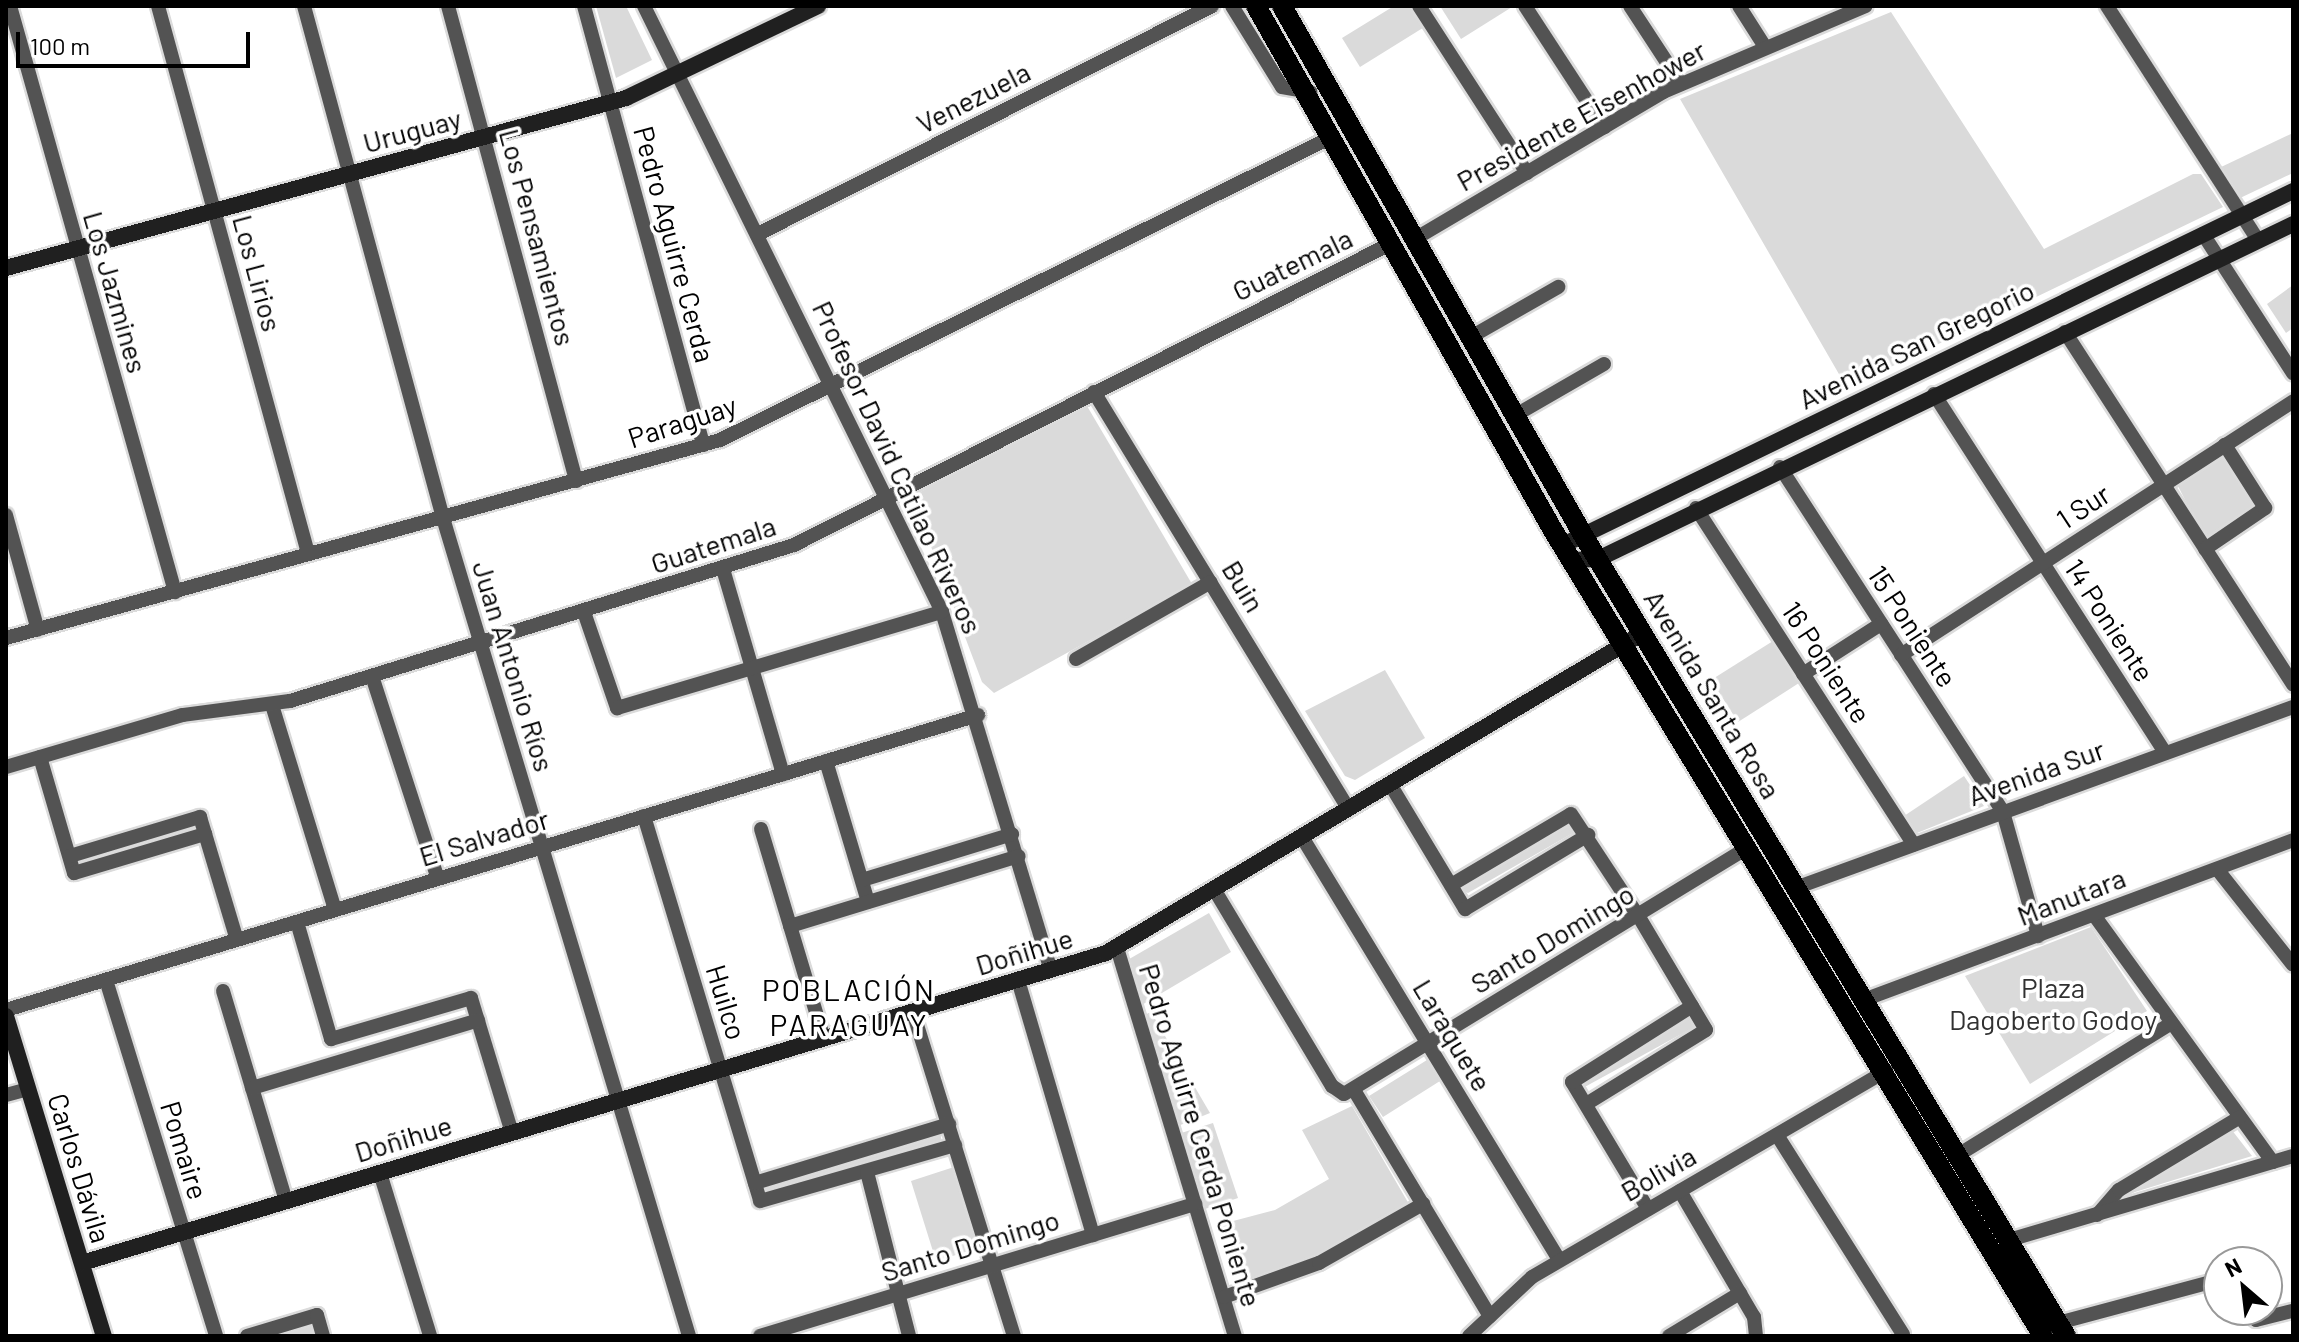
<!DOCTYPE html>
<html>
<head>
<meta charset="utf-8">
<style>
	body { margin:0 }
	#map { position:relative; width:2299px; height:1342px; overflow:hidden; background:#fff; font-family:Barlow,sans-serif }
	div>[style] { position:absolute }
	.green>* { inset:0; background:#dadada }
	.roads { filter:drop-shadow(2px 0 #dbdbdb) drop-shadow(-2px 0 #dbdbdb) drop-shadow(0 2px #dbdbdb) drop-shadow(0 -2px #dbdbdb) }
	.street>* { height:14px; margin:-7px; padding:0 7px; transform-origin:7px; border-radius:7px; background:#535353 }
	.secondary>* { height:16px; margin:-8px; padding:0 8px; transform-origin:8px; border-radius:8px; background:#202020 }
	.primary>* { height:20px; margin:-10px; padding:0 10px; transform-origin:10px; border-radius:10px; background:#000 }
	span { translate:-50% -50%; white-space:nowrap; text-align:center; line-height:1.15; -webkit-text-stroke:7px #fff; paint-order:stroke }
	.street-label { font-size:28px; color:#000 }
	.park-label { font-size:28px; color:#313131 }
	.neighbourhood-label { font-size:30px; color:#000; letter-spacing:2px }
	.frame { position:absolute; inset:0; border:8px solid #000; pointer-events:none }
	.north { position:absolute; left:2203px; top:1246px; width:80px; height:80px; box-sizing:border-box; background:#fff; border:2px solid #999; border-radius:50%; rotate:332deg; font-size:22px; font-weight:700; line-height:32px; text-align:center; color:#000 }
	.north::after { content:''; display:block; margin:auto; width:28px; height:36px; background:#000; clip-path:polygon(50% 0,100% 100%,50% 72%,0 100%) }
	.scale { position:absolute; left:16px; top:32px; width:234px; height:36px; box-sizing:border-box; border:4px solid #000; border-top:0; padding-left:10px; font-size:24px; line-height:28px; white-space:nowrap; color:#000; -webkit-text-stroke:6px #fff; paint-order:stroke }
</style>
</head>
<body>
<div id="map">
	<div class="green">
		<div style="clip-path:polygon(596px 6px,626px 6px,652px 60px,616px 78px)"></div>
		<div style="clip-path:polygon(1394px 6px,1414px 6px,1426px 26px,1360px 67px,1342px 38px)"></div>
		<div style="clip-path:polygon(1440px 6px,1512px 6px,1512px 7px,1461px 39px)"></div>
		<div style="clip-path:polygon(1891px 12px,2044px 249px,2193px 174px,2201px 174px,2223px 207px,1847px 388px,1680px 99px)"></div>
		<div style="clip-path:polygon(2293px 133px,2293px 173px,2238px 199px,2219px 168px)"></div>
		<div style="clip-path:polygon(2293px 285px,2293px 328px,2286px 333px,2267px 304px)"></div>
		<div style="clip-path:polygon(1087px 406px,1192px 584px,994px 693px,982px 682px,912px 496px)"></div>
		<div style="clip-path:polygon(2224px 457px,2259px 508px,2204px 538px,2178px 486px)"></div>
		<div style="clip-path:polygon(1773px 641px,1799px 683px,1738px 722px,1711px 680px)"></div>
		<div style="clip-path:polygon(1385px 670px,1425px 738px,1355px 780px,1345px 776px,1305px 711px)"></div>
		<div style="clip-path:polygon(1964px 776px,1984px 806px,1912px 835px,1901px 818px)"></div>
		<div style="clip-path:polygon(1571px 814px,1580px 829px,1468px 893px,1460px 890px)"></div>
		<div style="clip-path:polygon(195px 823px,198px 834px,81px 867px,79px 858px)"></div>
		<div style="clip-path:polygon(1209px 913px,1231px 952px,1140px 1006px,1124px 962px)"></div>
		<div style="clip-path:polygon(2091px 927px,2147px 1011px,2030px 1084px,1965px 976px)"></div>
		<div style="clip-path:polygon(1151px 1012px,1210px 1113px,1178px 1126px,1142px 1016px)"></div>
		<div style="clip-path:polygon(1688px 1012px,1696px 1026px,1581px 1089px,1579px 1079px)"></div>
		<div style="clip-path:polygon(1427px 1060px,1440px 1081px,1383px 1117px,1369px 1096px)"></div>
		<div style="clip-path:polygon(1352px 1106px,1413px 1211px,1320px 1264px,1237px 1290px,1218px 1225px,1275px 1210px,1329px 1179px,1302px 1130px)"></div>
		<div style="clip-path:polygon(1213px 1123px,1238px 1198px,1202px 1210px,1178px 1134px)"></div>
		<div style="clip-path:polygon(2231px 1129px,2252px 1156px,2122px 1196px)"></div>
		<div style="clip-path:polygon(939px 1130px,943px 1145px,764px 1198px,760px 1185px)"></div>
		<div style="clip-path:polygon(954px 1167px,979px 1248px,936px 1261px,911px 1181px)"></div>
		<div style="clip-path:polygon(313px 1320px,318px 1335px,261px 1336px)"></div>
	</div>
	<div class="roads">
		<div class="street">
			<div style="left:10px;top:6px;width:609px;rotate:74.27deg"></div>
			<div style="left:158px;top:6px;width:567px;rotate:74.67deg"></div>
			<div style="left:304px;top:6px;width:531px;rotate:74.81deg"></div>
			<div style="left:443px;top:518px;width:854px;rotate:73.26deg"></div>
			<div style="left:448px;top:6px;width:492px;rotate:74.9deg"></div>
			<div style="left:584px;top:6px;width:455px;rotate:74.8deg"></div>
			<div style="left:644px;top:6px;width:675px;rotate:63.81deg"></div>
			<div style="left:942px;top:612px;width:374px;rotate:73.1deg"></div>
			<div style="left:1232px;top:6px;width:95px;rotate:58.3deg"></div>
			<div style="left:1282px;top:87px;width:29px;rotate:10deg"></div>
			<div style="left:1419px;top:6px;width:199px;rotate:57.1deg"></div>
			<div style="left:1525px;top:6px;width:145px;rotate:56.9deg"></div>
			<div style="left:1630px;top:6px;width:93px;rotate:56.8deg"></div>
			<div style="left:1739px;top:6px;width:49px;rotate:57.6deg"></div>
			<div style="left:2107px;top:6px;width:278px;rotate:57.2deg"></div>
			<div style="left:758px;top:234px;width:508px;rotate:-26.67deg"></div>
			<div style="left:2203px;top:234px;width:166px;rotate:57.1deg"></div>
			<div style="left:1413px;top:240px;width:291px;rotate:-30.6deg"></div>
			<div style="left:1663px;top:92px;width:220px;rotate:-23deg"></div>
			<div style="left:2065px;top:332px;width:420px;rotate:57.1deg"></div>
			<div style="left:1469px;top:338px;width:103px;rotate:-29.8deg"></div>
			<div style="left:1094px;top:392px;width:489px;rotate:58.6deg"></div>
			<div style="left:1934px;top:394px;width:427px;rotate:57.2deg"></div>
			<div style="left:1514px;top:416px;width:104px;rotate:-30deg"></div>
			<div style="left:1780px;top:467px;width:411px;rotate:57.1deg"></div>
			<div style="left:2003px;top:812px;width:129px;rotate:74.2deg"></div>
			<div style="left:1696px;top:508px;width:401px;rotate:57.1deg"></div>
			<div style="left:6px;top:515px;width:119px;rotate:74.5deg"></div>
			<div style="left:2205px;top:549px;width:73px;rotate:-34.3deg"></div>
			<div style="left:2265px;top:508px;width:75px;rotate:-122.4deg"></div>
			<div style="left:723px;top:569px;width:214px;rotate:73.7deg"></div>
			<div style="left:584px;top:612px;width:102px;rotate:71deg"></div>
			<div style="left:617px;top:708px;width:339px;rotate:-16.5deg"></div>
			<div style="left:6px;top:638px;width:741px;rotate:-15.5deg"></div>
			<div style="left:720px;top:440px;width:681px;rotate:-26.34deg"></div>
			<div style="left:1901px;top:655px;width:467px;rotate:-32.9deg"></div>
			<div style="left:1076px;top:659px;width:155px;rotate:-29.7deg"></div>
			<div style="left:1803px;top:674px;width:93px;rotate:-32.7deg"></div>
			<div style="left:372px;top:676px;width:213px;rotate:72deg"></div>
			<div style="left:272px;top:705px;width:214px;rotate:72.9deg"></div>
			<div style="left:40px;top:757px;width:121px;rotate:73.7deg"></div>
			<div style="left:74px;top:873px;width:137px;rotate:-16.6deg"></div>
			<div style="left:826px;top:761px;width:147px;rotate:73.4deg"></div>
			<div style="left:6px;top:767px;width:184px;rotate:-16.4deg"></div>
			<div style="left:183px;top:715px;width:108px;rotate:-7.5deg"></div>
			<div style="left:290px;top:701px;width:528px;rotate:-17.2deg"></div>
			<div style="left:794px;top:545px;width:668px;rotate:-26.8deg"></div>
			<div style="left:1390px;top:784px;width:146px;rotate:59deg"></div>
			<div style="left:1465px;top:909px;width:144px;rotate:-31deg"></div>
			<div style="left:644px;top:816px;width:402px;rotate:73.2deg"></div>
			<div style="left:760px;top:1201px;width:203px;rotate:-16deg"></div>
			<div style="left:761px;top:829px;width:219px;rotate:73.3deg"></div>
			<div style="left:1302px;top:837px;width:495px;rotate:58.7deg"></div>
			<div style="left:70px;top:856px;width:136px;rotate:-16.7deg"></div>
			<div style="left:200px;top:817px;width:128px;rotate:73.3deg"></div>
			<div style="left:2217px;top:869px;width:122px;rotate:51.6deg"></div>
			<div style="left:862px;top:880px;width:157px;rotate:-17deg"></div>
			<div style="left:1451px;top:885px;width:139px;rotate:-30.6deg"></div>
			<div style="left:1571px;top:814px;width:123px;rotate:56.6deg"></div>
			<div style="left:1639px;top:917px;width:131px;rotate:59.3deg"></div>
			<div style="left:1706px;top:1030px;width:141px;rotate:148.3deg"></div>
			<div style="left:1798px;top:887px;width:527px;rotate:-19.98deg"></div>
			<div style="left:1214px;top:889px;width:230px;rotate:59.1deg"></div>
			<div style="left:1332px;top:1086px;width:14px;rotate:34deg"></div>
			<div style="left:1344px;top:1094px;width:474px;rotate:-31.4deg"></div>
			<div style="left:2094px;top:915px;width:305px;rotate:54.1deg"></div>
			<div style="left:297px;top:922px;width:122px;rotate:73.8deg"></div>
			<div style="left:331px;top:1039px;width:146px;rotate:-16.3deg"></div>
			<div style="left:471px;top:998px;width:141px;rotate:73.1deg"></div>
			<div style="left:790px;top:926px;width:239px;rotate:-17deg"></div>
			<div style="left:1117px;top:948px;width:406px;rotate:73.1deg"></div>
			<div style="left:106px;top:980px;width:373px;rotate:72.8deg"></div>
			<div style="left:1018px;top:980px;width:266px;rotate:73.6deg"></div>
			<div style="left:223px;top:991px;width:219px;rotate:73.3deg"></div>
			<div style="left:1866px;top:999px;width:456px;rotate:-20.4deg"></div>
			<div style="left:6px;top:1010px;width:1016px;rotate:-16.88deg"></div>
			<div style="left:913px;top:1012px;width:339px;rotate:72.7deg"></div>
			<div style="left:252px;top:1088px;width:236px;rotate:-16.7deg"></div>
			<div style="left:1354px;top:1090px;width:264px;rotate:59deg"></div>
			<div style="left:6px;top:1095px;width:23px;rotate:-15deg"></div>
			<div style="left:1777px;top:1135px;width:236px;rotate:57.7deg"></div>
			<div style="left:1958px;top:1155px;width:251px;rotate:-31.7deg"></div>
			<div style="left:867px;top:1172px;width:169px;rotate:75.6deg"></div>
			<div style="left:380px;top:1173px;width:170px;rotate:72.9deg"></div>
			<div style="left:755px;top:1183px;width:203px;rotate:-16.9deg"></div>
			<div style="left:1680px;top:1191px;width:146px;rotate:59.6deg"></div>
			<div style="left:1754px;top:1317px;width:19px;rotate:84deg"></div>
			<div style="left:1648px;top:1209px;width:148px;rotate:-120.9deg"></div>
			<div style="left:1572px;top:1082px;width:142px;rotate:-32.3deg"></div>
			<div style="left:2097px;top:1215px;width:33px;rotate:-49deg"></div>
			<div style="left:2119px;top:1190px;width:141px;rotate:-31.1deg"></div>
			<div style="left:2009px;top:1240px;width:296px;rotate:-16.5deg"></div>
			<div style="left:1224px;top:1297px;width:101px;rotate:-19.7deg"></div>
			<div style="left:1319px;top:1263px;width:120px;rotate:-29.6deg"></div>
			<div style="left:2246px;top:1310px;width:14px;rotate:45deg"></div>
			<div style="left:2256px;top:1320px;width:38px;rotate:-14deg"></div>
			<div style="left:2058px;top:1323px;width:167px;rotate:-15deg"></div>
			<div style="left:247px;top:1336px;width:73px;rotate:-16.7deg"></div>
			<div style="left:317px;top:1315px;width:22px;rotate:74deg"></div>
			<div style="left:760px;top:1336px;width:455px;rotate:-16.9deg"></div>
			<div style="left:1469px;top:1336px;width:86px;rotate:-43.1deg"></div>
			<div style="left:1532px;top:1277px;width:410px;rotate:-30.2deg"></div>
			<div style="left:1669px;top:1336px;width:83px;rotate:-31.2deg"></div>
		</div>
		<div class="secondary">
			<div style="left:6px;top:268px;width:643px;rotate:-15.33deg"></div>
			<div style="left:626px;top:98px;width:213px;rotate:-25.6deg"></div>
			<div style="left:1563px;top:545px;width:811px;rotate:-25.87deg"></div>
			<div style="left:1572px;top:560px;width:26px;rotate:-2deg"></div>
			<div style="left:1598px;top:559px;width:772px;rotate:-25.73deg"></div>
			<div style="left:6px;top:1016px;width:335px;rotate:73deg"></div>
			<div style="left:82px;top:1263px;width:1070px;rotate:-16.84deg"></div>
			<div style="left:1106px;top:953px;width:625px;rotate:-30.79deg"></div>
		</div>
		<div class="primary">
			<div style="left:1256px;top:6px;width:605px;rotate:60.47deg"></div>
			<div style="left:1554px;top:532px;width:941px;rotate:58.69deg"></div>
			<div style="left:1282px;top:6px;width:609px;rotate:60.36deg"></div>
			<div style="left:1583px;top:535px;width:935px;rotate:58.91deg"></div>
		</div>
	</div>
	<div class="street-label">
		<span style="left:973px;top:97px;rotate:-27deg">Venezuela</span>
		<span style="left:1581px;top:115px;rotate:-29deg">Presidente Eisenhower</span>
		<span style="left:412px;top:130px;rotate:-15deg">Uruguay</span>
		<span style="left:538px;top:237px;rotate:75deg">Los Pensamientos</span>
		<span style="left:675px;top:244px;rotate:75deg">Pedro Aguirre Cerda</span>
		<span style="left:1292px;top:264px;rotate:-26deg">Guatemala</span>
		<span style="left:258px;top:273px;rotate:75deg">Los Lirios</span>
		<span style="left:116px;top:292px;rotate:74deg">Los Jazmines</span>
		<span style="left:1916px;top:344px;rotate:-26deg">Avenida San Gregorio</span>
		<span style="left:682px;top:421px;rotate:-18deg">Paraguay</span>
		<span style="left:898px;top:467px;rotate:65deg">Profesor David Catilao Riveros</span>
		<span style="left:2083px;top:506px;rotate:-33deg">1 Sur</span>
		<span style="left:713px;top:544px;rotate:-18deg">Guatemala</span>
		<span style="left:1244px;top:586px;rotate:59deg">Buin</span>
		<span style="left:2110px;top:620px;rotate:57deg">14 Poniente</span>
		<span style="left:1913px;top:626px;rotate:57deg">15 Poniente</span>
		<span style="left:1827px;top:662px;rotate:57deg">16 Poniente</span>
		<span style="left:514px;top:666px;rotate:73deg">Juan Antonio Ríos</span>
		<span style="left:1713px;top:694px;rotate:59deg">Avenida Santa Rosa</span>
		<span style="left:2036px;top:772px;rotate:-20deg">Avenida Sur</span>
		<span style="left:484px;top:837px;rotate:-17deg">El Salvador</span>
		<span style="left:2071px;top:896px;rotate:-21deg">Manutara</span>
		<span style="left:1552px;top:938px;rotate:-31deg">Santo Domingo</span>
		<span style="left:1024px;top:951px;rotate:-17deg">Doñihue</span>
		<span style="left:727px;top:1002px;rotate:73deg">Huilco</span>
		<span style="left:1453px;top:1035px;rotate:59deg">Laraquete</span>
		<span style="left:1201px;top:1135px;rotate:73deg">Pedro Aguirre Cerda Poniente</span>
		<span style="left:403px;top:1138px;rotate:-17deg">Doñihue</span>
		<span style="left:185px;top:1150px;rotate:73deg">Pomaire</span>
		<span style="left:80px;top:1168px;rotate:73deg">Carlos Dávila</span>
		<span style="left:1658px;top:1173px;rotate:-30deg">Bolivia</span>
		<span style="left:970px;top:1245px;rotate:-17deg">Santo Domingo</span>
	</div>
	<div class="park-label">
		<span style="left:2053px;top:1003px">Plaza<br>Dagoberto Godoy</span>
	</div>
	<div class="neighbourhood-label">
		<span style="left:849px;top:1006px">POBLACIÓN<br>PARAGUAY</span>
	</div>
	<div class="frame"></div>
	<div class="north">N</div>
	<div class="scale">100 m</div>
</div>
</body>
</html>
